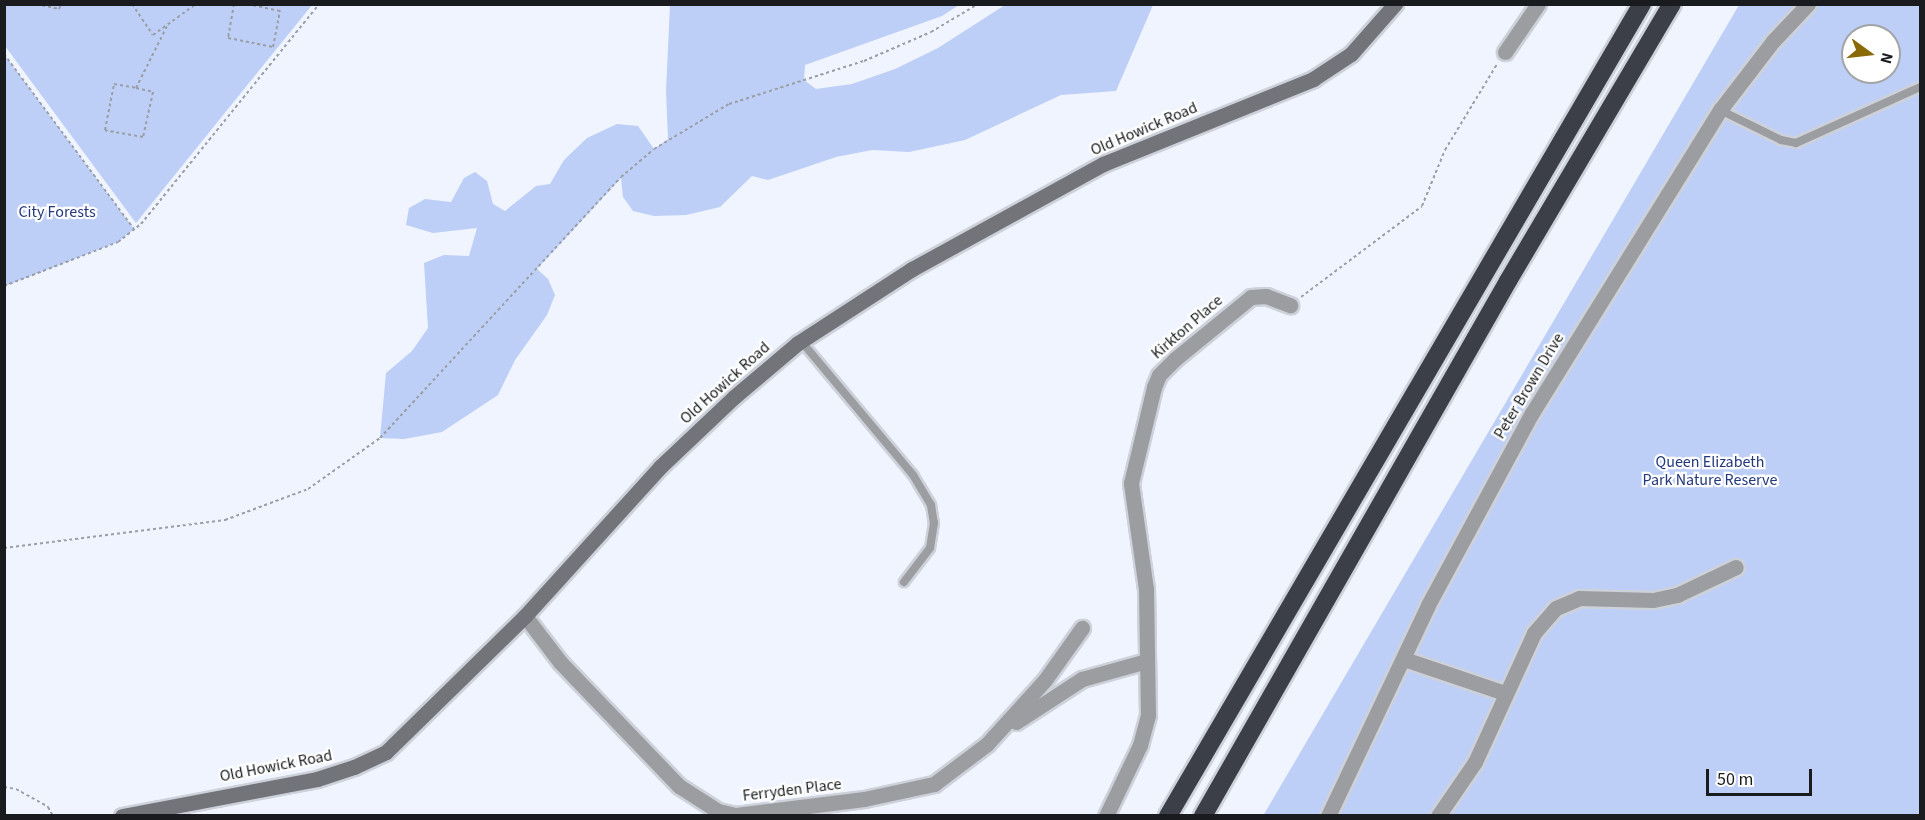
<!DOCTYPE html>
<html>
<head>
<meta charset="utf-8">
<style>
	body { margin:0 }
	#map { position:relative; width:1925px; height:820px; overflow:hidden; background:#eff4fe; font-family:"Source Sans 3",sans-serif }
	div>[style] { position:absolute }
	.green>* { inset:0; background:#bdcef7 }
	.path>* { height:2px; margin-top:-1px; transform-origin:0; background:repeating-linear-gradient(90deg,#9a9ea5 0 3px,transparent 0 6px) }
	.roads { filter:drop-shadow(2px 0 #cdd1da) drop-shadow(-2px 0 #cdd1da) drop-shadow(0 2px #cdd1da) drop-shadow(0 -2px #cdd1da) }
	.lane>* { height:8px; margin:-4px; padding:0 4px; transform-origin:4px; border-radius:4px; background:#9b9da1 }
	.street>* { height:15px; margin:-7.5px; padding:0 7.5px; transform-origin:7.5px; border-radius:7.5px; background:#9b9da1 }
	.secondary>* { height:15px; margin:-7.5px; padding:0 7.5px; transform-origin:7.5px; border-radius:7.5px; background:#72747a }
	.highway>* { height:18px; margin:-9px; padding:0 9px; transform-origin:9px; border-radius:9px; background:#3c3f47 }
	span { translate:-50% -50%; white-space:nowrap; text-align:center; line-height:1.15; -webkit-text-stroke:4.5px #fff; paint-order:stroke }
	.street-label { font-size:16px; color:#191b1e }
	.park-label { font-size:16px; color:#23387d }
	.frame { position:absolute; inset:0; border:6px solid #191b1e; pointer-events:none }
	.north { position:absolute; left:1841px; top:24px; width:60px; height:60px; box-sizing:border-box; background:#fff; border:2px solid #a3a4a5; border-radius:50%; rotate:105deg; font-size:16px; font-weight:700; line-height:24px; text-align:center; color:#191b1e }
	.north::after { content:''; display:block; margin:auto; width:21px; height:27px; background:#896a07; clip-path:polygon(50% 0,100% 100%,50% 72%,0 100%) }
	.scale { position:absolute; left:1706px; top:769px; width:106px; height:27px; box-sizing:border-box; border:3px solid #191b1e; border-top:0; padding-left:8px; font-size:18px; line-height:21px; white-space:nowrap; color:#191b1e; -webkit-text-stroke:4px #fff; paint-order:stroke }
</style>
</head>
<body>
<div id="map">
	<div class="green">
		<div style="clip-path:polygon(5px 5px,312px 5px,136px 223px,5px 46px)"></div>
		<div style="clip-path:polygon(670px 5px,959px 5px,942px 16px,805px 65px,804px 80px,816px 89px,852px 84px,895px 69px,938px 48px,1005px 5px,1153px 5px,1116px 91px,1061px 95px,965px 140px,909px 152px,872px 150px,836px 157px,768px 180px,752px 176px,720px 207px,686px 215px,654px 216px,633px 211px,623px 197px,621px 178px,537px 269px,548px 279px,555px 295px,547px 315px,515px 360px,498px 395px,442px 432px,404px 439px,380px 438px,386px 373px,412px 351px,428px 328px,424px 263px,444px 255px,469px 256px,477px 228px,433px 233px,406px 225px,409px 208px,425px 199px,451px 202px,464px 178px,475px 172px,487px 181px,493px 204px,505px 211px,536px 186px,550px 184px,564px 160px,587px 138px,617px 124px,638px 126px,654px 149px,668px 139px,666px 91px)"></div>
		<div style="clip-path:polygon(evenodd,1739px 5px,1920px 5px,1920px 815px,1263px 816px,1739px 5px,1853px 36px,1889px 36px,1889px 72px,1853px 72px,1853px 36px)"></div>
		<div style="clip-path:polygon(4px 54px,134px 229px,118px 242px,5px 286px)"></div>
	</div>
	<div class="path">
		<div style="left:36px;top:4px;width:24px;rotate:12deg"></div>
		<div style="left:59px;top:9px;width:5px;rotate:-68deg"></div>
		<div style="left:132px;top:4px;width:37px;rotate:56deg"></div>
		<div style="left:153px;top:35px;width:53px;rotate:-35.8deg"></div>
		<div style="left:234px;top:4px;width:35px;rotate:100deg"></div>
		<div style="left:228px;top:38px;width:46px;rotate:11.3deg"></div>
		<div style="left:273px;top:47px;width:37px;rotate:-79deg"></div>
		<div style="left:280px;top:11px;width:33px;rotate:-168deg"></div>
		<div style="left:4px;top:54px;width:218px;rotate:53.4deg"></div>
		<div style="left:136px;top:88px;width:17px;rotate:13deg"></div>
		<div style="left:153px;top:92px;width:46px;rotate:102.5deg"></div>
		<div style="left:143px;top:137px;width:39px;rotate:-170deg"></div>
		<div style="left:105px;top:130px;width:47px;rotate:-78.9deg"></div>
		<div style="left:114px;top:84px;width:22px;rotate:10deg"></div>
		<div style="left:136px;top:88px;width:72px;rotate:-63.4deg"></div>
		<div style="left:4px;top:286px;width:122px;rotate:-21.1deg"></div>
		<div style="left:118px;top:242px;width:29px;rotate:-38deg"></div>
		<div style="left:141px;top:224px;width:283px;rotate:-51deg"></div>
		<div style="left:1301px;top:297px;width:151px;rotate:-36.9deg"></div>
		<div style="left:1422px;top:206px;width:61px;rotate:-67.7deg"></div>
		<div style="left:1445px;top:150px;width:100px;rotate:-58.8deg"></div>
		<div style="left:4px;top:548px;width:223px;rotate:-7.2deg"></div>
		<div style="left:225px;top:520px;width:89px;rotate:-20.5deg"></div>
		<div style="left:308px;top:489px;width:88px;rotate:-35.3deg"></div>
		<div style="left:380px;top:438px;width:355px;rotate:-47.3deg"></div>
		<div style="left:621px;top:177px;width:43px;rotate:-40.3deg"></div>
		<div style="left:654px;top:149px;width:87px;rotate:-31deg"></div>
		<div style="left:729px;top:104px;width:142px;rotate:-17.7deg"></div>
		<div style="left:864px;top:61px;width:73px;rotate:-23.4deg"></div>
		<div style="left:931px;top:32px;width:55px;rotate:-30.8deg"></div>
		<div style="left:4px;top:787px;width:12px;rotate:9deg"></div>
		<div style="left:16px;top:789px;width:37px;rotate:29deg"></div>
		<div style="left:48px;top:807px;width:10px;rotate:61deg"></div>
	</div>
	<div class="roads">
		<div class="lane">
			<div style="left:1720px;top:110px;width:68px;rotate:26.2deg"></div>
			<div style="left:1781px;top:140px;width:15px;rotate:11deg"></div>
			<div style="left:1796px;top:143px;width:136px;rotate:-24.3deg"></div>
			<div style="left:801px;top:341px;width:175px;rotate:50.1deg"></div>
			<div style="left:913px;top:475px;width:35px;rotate:59deg"></div>
			<div style="left:931px;top:505px;width:18px;rotate:81deg"></div>
			<div style="left:934px;top:523px;width:25px;rotate:99deg"></div>
			<div style="left:930px;top:548px;width:43px;rotate:127.4deg"></div>
		</div>
		<div class="street">
			<div style="left:1505px;top:52px;width:58px;rotate:-55.5deg"></div>
			<div style="left:525px;top:616px;width:58px;rotate:52.7deg"></div>
			<div style="left:560px;top:662px;width:172px;rotate:46.2deg"></div>
			<div style="left:679px;top:786px;width:46px;rotate:32.7deg"></div>
			<div style="left:718px;top:811px;width:18px;rotate:13deg"></div>
			<div style="left:736px;top:815px;width:129px;rotate:-7.1deg"></div>
			<div style="left:864px;top:799px;width:72px;rotate:-12.1deg"></div>
			<div style="left:934px;top:784px;width:66px;rotate:-37deg"></div>
			<div style="left:987px;top:744px;width:86px;rotate:-47.8deg"></div>
			<div style="left:1045px;top:680px;width:64px;rotate:-54.6deg"></div>
			<div style="left:1404px;top:659px;width:107px;rotate:18.6deg"></div>
			<div style="left:1016px;top:722px;width:79px;rotate:-33.1deg"></div>
			<div style="left:1082px;top:679px;width:67px;rotate:-15.5deg"></div>
			<div style="left:1106px;top:816px;width:79px;rotate:-64.4deg"></div>
			<div style="left:1140px;top:745px;width:31px;rotate:-75deg"></div>
			<div style="left:1148px;top:715px;width:126px;rotate:-90.9deg"></div>
			<div style="left:1146px;top:589px;width:107px;rotate:-98.1deg"></div>
			<div style="left:1131px;top:483px;width:99px;rotate:-76.5deg"></div>
			<div style="left:1154px;top:387px;width:13px;rotate:-67deg"></div>
			<div style="left:1159px;top:375px;width:23px;rotate:-45deg"></div>
			<div style="left:1175px;top:359px;width:98px;rotate:-39.2deg"></div>
			<div style="left:1251px;top:297px;width:15px;rotate:-4deg"></div>
			<div style="left:1266px;top:296px;width:26px;rotate:21deg"></div>
			<div style="left:1328px;top:816px;width:233px;rotate:-64.6deg"></div>
			<div style="left:1428px;top:605px;width:218px;rotate:-61.6deg"></div>
			<div style="left:1532px;top:413px;width:357px;rotate:-58.2deg"></div>
			<div style="left:1720px;top:110px;width:87px;rotate:-52.5deg"></div>
			<div style="left:1773px;top:41px;width:51px;rotate:-46.6deg"></div>
			<div style="left:1438px;top:816px;width:65px;rotate:-55.6deg"></div>
			<div style="left:1475px;top:762px;width:142px;rotate:-65.4deg"></div>
			<div style="left:1534px;top:633px;width:33px;rotate:-49deg"></div>
			<div style="left:1556px;top:608px;width:25px;rotate:-23deg"></div>
			<div style="left:1579px;top:598px;width:74px;rotate:1.5deg"></div>
			<div style="left:1653px;top:600px;width:25px;rotate:-12deg"></div>
			<div style="left:1677px;top:595px;width:65px;rotate:-25.4deg"></div>
		</div>
		<div class="secondary">
			<div style="left:122px;top:816px;width:198px;rotate:-10.7deg"></div>
			<div style="left:317px;top:779px;width:39px;rotate:-18deg"></div>
			<div style="left:354px;top:767px;width:35px;rotate:-25deg"></div>
			<div style="left:386px;top:752px;width:194px;rotate:-44.4deg"></div>
			<div style="left:525px;top:616px;width:201px;rotate:-47.8deg"></div>
			<div style="left:660px;top:467px;width:102px;rotate:-43.4deg"></div>
			<div style="left:734px;top:397px;width:84px;rotate:-40.2deg"></div>
			<div style="left:798px;top:343px;width:136px;rotate:-33deg"></div>
			<div style="left:912px;top:269px;width:218px;rotate:-28.8deg"></div>
			<div style="left:1103px;top:164px;width:227px;rotate:-22deg"></div>
			<div style="left:1313px;top:79px;width:45px;rotate:-33.3deg"></div>
			<div style="left:1351px;top:54px;width:67px;rotate:-48.7deg"></div>
		</div>
		<div class="highway">
			<div style="left:1168px;top:816px;width:940px;rotate:-59.73deg"></div>
			<div style="left:1203px;top:816px;width:616px;rotate:-60.31deg"></div>
			<div style="left:1508px;top:281px;width:322px;rotate:-59.4deg"></div>
		</div>
	</div>
	<div class="street-label">
		<span style="left:1144px;top:129px;rotate:-23deg">Old Howick Road</span>
		<span style="left:1187px;top:327px;rotate:-41deg">Kirkton Place</span>
		<span style="left:725px;top:383px;rotate:-42deg">Old Howick Road</span>
		<span style="left:1529px;top:386px;rotate:-59deg">Peter Brown Drive</span>
		<span style="left:276px;top:766px;rotate:-11deg">Old Howick Road</span>
		<span style="left:792px;top:790px;rotate:-7deg">Ferryden Place</span>
	</div>
	<div class="park-label">
		<span style="left:57px;top:212px">City Forests</span>
		<span style="left:1710px;top:471px">Queen Elizabeth<br>Park Nature Reserve</span>
	</div>
	<div class="frame"></div>
	<div class="north">N</div>
	<div class="scale">50 m</div>
</div>
</body>
</html>
